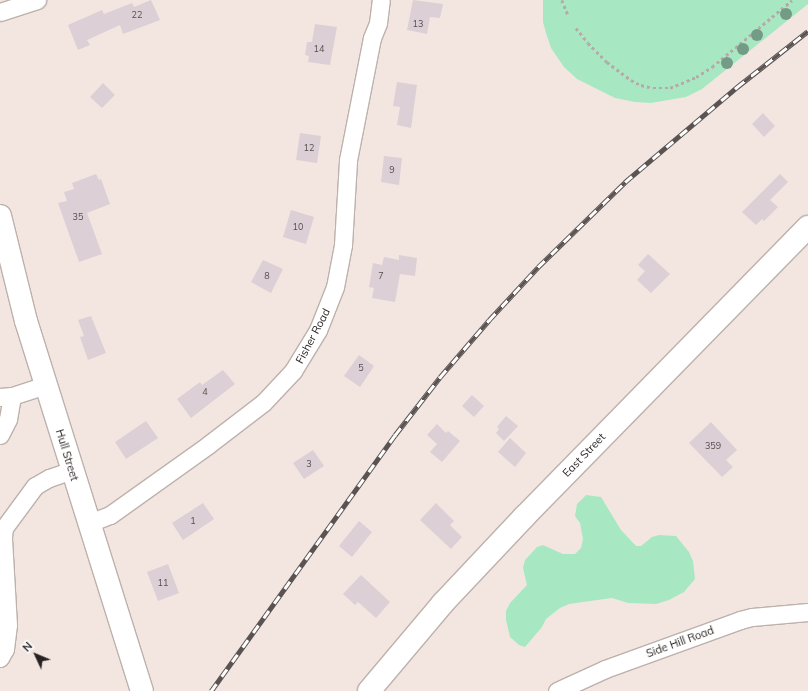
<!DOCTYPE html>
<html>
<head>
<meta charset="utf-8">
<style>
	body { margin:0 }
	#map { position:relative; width:808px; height:691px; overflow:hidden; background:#f3e6e1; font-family:Mulish,sans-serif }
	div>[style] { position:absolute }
	.green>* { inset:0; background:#a7e8c3 }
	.building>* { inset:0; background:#dccfd5 }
	.path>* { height:2.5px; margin-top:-1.25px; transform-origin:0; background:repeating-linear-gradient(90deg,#b5aaa7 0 3px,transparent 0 6px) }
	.roads { filter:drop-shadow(1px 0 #bdb1ac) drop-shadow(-1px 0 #bdb1ac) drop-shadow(0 1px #bdb1ac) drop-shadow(0 -1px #bdb1ac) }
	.minor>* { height:17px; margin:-8.5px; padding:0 8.5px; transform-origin:8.5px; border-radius:8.5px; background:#fff }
	.major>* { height:22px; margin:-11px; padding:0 11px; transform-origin:11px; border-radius:11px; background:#fff }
	.rail>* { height:4.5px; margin-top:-2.25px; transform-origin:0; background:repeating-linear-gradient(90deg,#fff 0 9px,#5a5351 0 18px); box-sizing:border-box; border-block:1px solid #5a5351 }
	.trees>* { width:12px; height:12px; margin:-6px; border-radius:50%; background:#739b86 }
	span { translate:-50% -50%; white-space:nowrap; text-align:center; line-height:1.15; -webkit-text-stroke:3px #fff; paint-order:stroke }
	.number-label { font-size:9px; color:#554e4f }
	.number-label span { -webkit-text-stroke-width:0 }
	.street-label { font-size:11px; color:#282322 }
	.north { position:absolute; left:16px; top:635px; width:40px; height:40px; -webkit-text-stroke:3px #fff; paint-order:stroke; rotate:314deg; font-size:11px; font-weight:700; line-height:16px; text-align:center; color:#282322 }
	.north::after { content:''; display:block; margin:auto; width:14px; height:18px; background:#282322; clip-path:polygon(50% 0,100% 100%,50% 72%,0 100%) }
</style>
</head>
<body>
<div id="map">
	<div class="green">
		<div style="clip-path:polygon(543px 0,808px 0,808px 4px,702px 89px,686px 97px,651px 103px,635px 102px,615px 98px,577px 79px,564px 67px,551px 48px,546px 33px,543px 22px)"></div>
		<div style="clip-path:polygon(586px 495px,601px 497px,621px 530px,636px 546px,641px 546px,652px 537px,659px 535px,676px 536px,689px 552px,693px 561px,695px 579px,684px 592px,669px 600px,656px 604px,628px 603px,612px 598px,569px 604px,560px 608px,546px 619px,542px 627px,525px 647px,519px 645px,510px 637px,506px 620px,506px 611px,510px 603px,527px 585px,523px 568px,525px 560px,537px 547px,543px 545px,563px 554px,575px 554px,581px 548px,583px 539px,580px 523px,575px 516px,577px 504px)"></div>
	</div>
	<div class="building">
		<div style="clip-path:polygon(151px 0,160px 20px,123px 34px,120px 25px,87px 40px,90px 45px,78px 50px,68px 25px,102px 10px,104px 14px,132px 3px,134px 7px)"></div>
		<div style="clip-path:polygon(413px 0,443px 4px,440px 18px,430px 17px,427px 34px,407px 30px)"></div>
		<div style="clip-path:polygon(315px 24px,337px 27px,330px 65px,308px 62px,309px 56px,305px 55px,307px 42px,312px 42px)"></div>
		<div style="clip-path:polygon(397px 82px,417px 85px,411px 128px,397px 125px,400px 107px,393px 106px)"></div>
		<div style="clip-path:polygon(103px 83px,115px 95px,102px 108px,90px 97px)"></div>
		<div style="clip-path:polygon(763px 113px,775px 126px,764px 137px,752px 124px)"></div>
		<div style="clip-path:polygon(300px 133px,321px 136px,317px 163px,296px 160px)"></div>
		<div style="clip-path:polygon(384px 156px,402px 158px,399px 185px,381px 182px)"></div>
		<div style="clip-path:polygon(96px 174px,99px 180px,101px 179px,110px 204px,87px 213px,102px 254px,79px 262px,58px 203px,67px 201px,64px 192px,74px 189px,72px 183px)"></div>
		<div style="clip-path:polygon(780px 174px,788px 182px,770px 200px,778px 207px,764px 221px,762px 219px,756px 225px,742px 212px)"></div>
		<div style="clip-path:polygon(291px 210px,314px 217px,306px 244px,283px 237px)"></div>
		<div style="clip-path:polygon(648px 254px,670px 274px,651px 293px,637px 280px,645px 271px,638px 265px)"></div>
		<div style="clip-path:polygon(399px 255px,417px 258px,415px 276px,400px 274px,395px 302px,372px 298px,374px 288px,369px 287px,373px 263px,382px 265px,384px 257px,399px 260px)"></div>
		<div style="clip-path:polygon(263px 260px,283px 269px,271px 293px,251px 282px)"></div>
		<div style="clip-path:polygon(91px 316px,106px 353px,88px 360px,80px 337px,84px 336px,78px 320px)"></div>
		<div style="clip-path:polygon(359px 355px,374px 366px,360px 387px,344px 376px)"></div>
		<div style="clip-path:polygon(223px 370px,235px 384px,191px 418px,177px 399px,200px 382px,202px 385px)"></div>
		<div style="clip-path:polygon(472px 395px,484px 406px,474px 417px,462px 406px)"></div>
		<div style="clip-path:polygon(506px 416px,518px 426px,504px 441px,496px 433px,499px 429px,497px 427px)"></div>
		<div style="clip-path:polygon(146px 421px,158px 438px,126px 459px,115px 442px)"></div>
		<div style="clip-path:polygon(711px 422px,737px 450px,726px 460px,733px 467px,722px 477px,689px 443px)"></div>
		<div style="clip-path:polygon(437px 424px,446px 433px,448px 431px,460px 441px,442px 462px,430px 452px,437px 444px,427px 435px)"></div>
		<div style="clip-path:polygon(510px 438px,526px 453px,515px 467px,498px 452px)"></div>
		<div style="clip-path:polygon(313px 450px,324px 466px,304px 479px,293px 463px)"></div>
		<div style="clip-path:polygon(203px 503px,214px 519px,183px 540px,172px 523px)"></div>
		<div style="clip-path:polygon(436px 503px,454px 521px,450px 525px,462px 537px,451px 549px,420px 520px)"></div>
		<div style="clip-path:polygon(359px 521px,372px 532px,352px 557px,339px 546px)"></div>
		<div style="clip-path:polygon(168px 564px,179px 593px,158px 601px,147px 572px)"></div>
		<div style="clip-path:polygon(361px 575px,390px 602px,376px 618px,358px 602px,355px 605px,343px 594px)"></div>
	</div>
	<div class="path">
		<div style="left:562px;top:0;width:16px;rotate:68deg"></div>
		<div style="left:576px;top:28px;width:19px;rotate:51deg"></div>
		<div style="left:588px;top:43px;width:27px;rotate:45deg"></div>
		<div style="left:607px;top:62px;width:30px;rotate:37deg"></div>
		<div style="left:631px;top:80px;width:11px;rotate:27deg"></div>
		<div style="left:641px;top:85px;width:12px;rotate:14deg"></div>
		<div style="left:653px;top:88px;width:17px"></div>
		<div style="left:670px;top:88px;width:28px;rotate:-23deg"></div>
		<div style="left:696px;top:77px;width:19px;rotate:-32deg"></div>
		<div style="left:712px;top:67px;width:104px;rotate:-39.9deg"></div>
	</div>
	<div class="roads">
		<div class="minor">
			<div style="left:0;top:12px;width:39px;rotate:-18deg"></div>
			<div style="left:0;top:397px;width:12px;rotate:-5deg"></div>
			<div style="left:12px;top:396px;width:36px;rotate:-18deg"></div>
			<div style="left:0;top:435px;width:18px;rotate:-63deg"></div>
			<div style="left:8px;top:419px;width:23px;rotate:-80deg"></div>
			<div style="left:89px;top:523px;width:22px;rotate:-21deg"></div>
			<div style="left:110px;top:515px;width:120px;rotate:-35.5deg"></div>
			<div style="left:208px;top:445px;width:69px;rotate:-37.4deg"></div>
			<div style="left:263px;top:403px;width:44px;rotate:-46.8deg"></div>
			<div style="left:293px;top:371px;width:48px;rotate:-58.6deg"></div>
			<div style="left:318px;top:330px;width:46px;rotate:-68.4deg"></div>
			<div style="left:335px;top:287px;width:43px;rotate:-79.2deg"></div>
			<div style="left:343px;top:245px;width:85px;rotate:-86.6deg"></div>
			<div style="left:348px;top:160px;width:124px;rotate:-78.9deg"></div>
			<div style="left:372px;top:38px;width:16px;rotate:-68deg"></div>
			<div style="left:378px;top:23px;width:23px;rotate:-83deg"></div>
			<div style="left:0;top:658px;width:10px;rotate:-61deg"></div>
			<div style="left:5px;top:649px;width:24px;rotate:-83deg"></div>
			<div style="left:8px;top:625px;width:88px;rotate:-93.3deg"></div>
			<div style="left:3px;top:537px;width:9px;rotate:-84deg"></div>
			<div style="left:4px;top:528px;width:52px;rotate:-53.6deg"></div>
			<div style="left:35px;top:486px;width:16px;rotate:-30deg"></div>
			<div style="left:49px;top:478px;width:24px;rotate:-19deg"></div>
			<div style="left:557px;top:691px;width:53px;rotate:-24.6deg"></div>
			<div style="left:605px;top:669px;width:144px;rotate:-19.9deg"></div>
			<div style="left:740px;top:620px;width:12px;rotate:-14deg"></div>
			<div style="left:752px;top:617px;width:56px;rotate:-5.1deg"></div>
		</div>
		<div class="major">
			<div style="left:0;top:216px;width:108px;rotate:76.1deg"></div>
			<div style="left:26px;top:321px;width:388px;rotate:72.6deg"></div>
			<div style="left:369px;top:691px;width:115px;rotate:-49.9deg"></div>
			<div style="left:443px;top:603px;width:118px;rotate:-46.7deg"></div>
			<div style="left:524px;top:517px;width:406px;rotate:-45.6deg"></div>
		</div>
	</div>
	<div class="rail">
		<div style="left:211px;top:691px;width:315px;rotate:-54.3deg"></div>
		<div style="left:395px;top:435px;width:73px;rotate:-52.2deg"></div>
		<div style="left:440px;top:377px;width:75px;rotate:-49.3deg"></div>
		<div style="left:489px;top:320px;width:72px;rotate:-47.2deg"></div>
		<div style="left:538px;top:267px;width:122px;rotate:-44.3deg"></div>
		<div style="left:625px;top:182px;width:147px;rotate:-40.3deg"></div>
		<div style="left:737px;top:87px;width:90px;rotate:-38.3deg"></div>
	</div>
	<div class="trees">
		<div style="left:786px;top:14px"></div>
		<div style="left:757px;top:35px"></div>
		<div style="left:743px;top:49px"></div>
		<div style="left:727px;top:63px"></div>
	</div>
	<div class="number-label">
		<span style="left:137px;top:15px">22</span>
		<span style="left:418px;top:24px">13</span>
		<span style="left:319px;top:49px">14</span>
		<span style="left:309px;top:148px">12</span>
		<span style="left:392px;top:170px">9</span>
		<span style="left:78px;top:217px">35</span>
		<span style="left:298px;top:227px">10</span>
		<span style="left:267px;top:276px">8</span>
		<span style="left:381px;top:276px">7</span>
		<span style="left:361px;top:368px">5</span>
		<span style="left:205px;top:392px">4</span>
		<span style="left:713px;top:446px">359</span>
		<span style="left:309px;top:464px">3</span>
		<span style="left:193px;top:521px">1</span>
		<span style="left:163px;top:583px">11</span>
	</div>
	<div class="street-label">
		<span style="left:313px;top:336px;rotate:-62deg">Fisher Road</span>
		<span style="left:67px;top:455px;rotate:73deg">Hull Street</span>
		<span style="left:584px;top:455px;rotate:-46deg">East Street</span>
		<span style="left:680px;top:642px;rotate:-20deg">Side Hill Road</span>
	</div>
	<div class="north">N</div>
</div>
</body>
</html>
